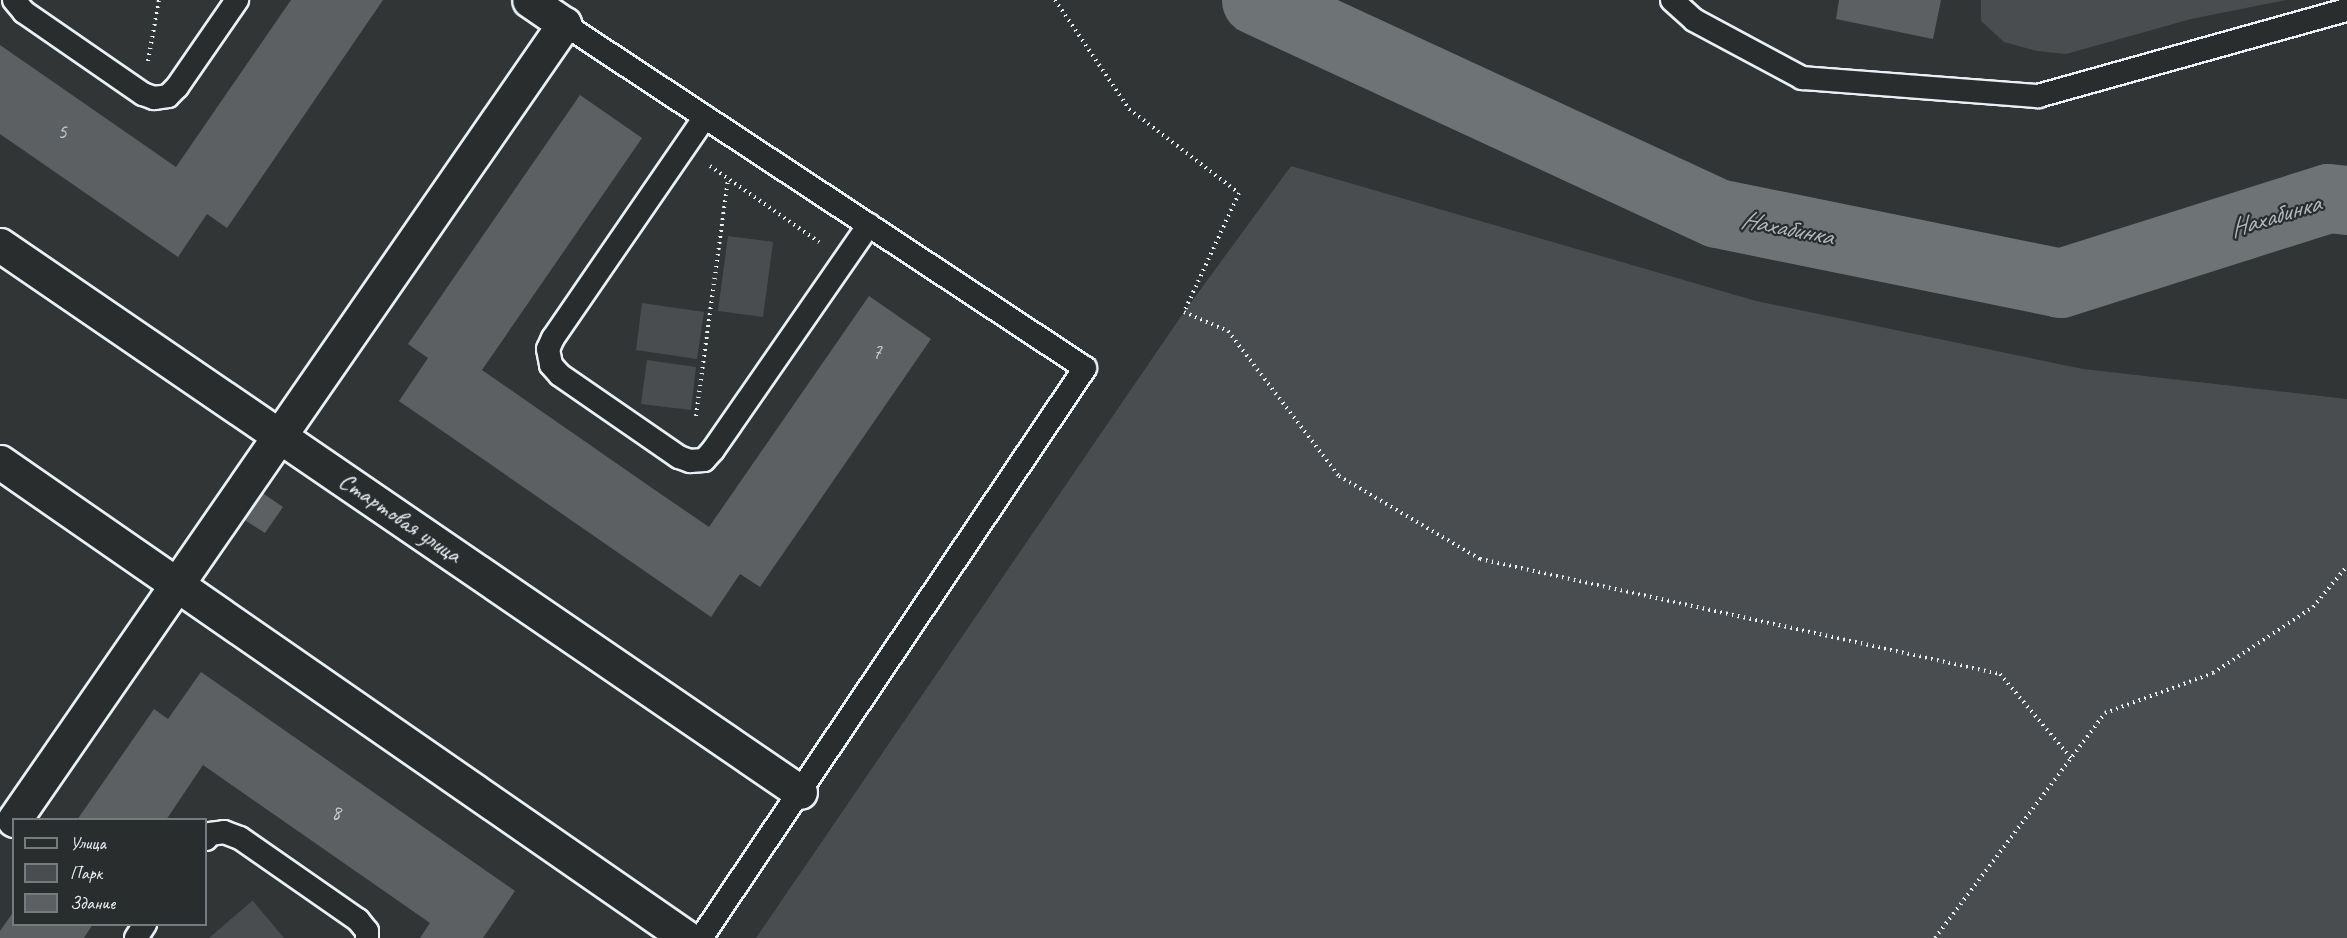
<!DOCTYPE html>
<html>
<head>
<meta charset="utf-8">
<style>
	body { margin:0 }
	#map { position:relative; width:2347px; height:938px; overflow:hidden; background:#323536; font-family:Caveat,sans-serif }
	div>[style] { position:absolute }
	.green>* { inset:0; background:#494d4f }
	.river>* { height:69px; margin:-34.5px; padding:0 34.5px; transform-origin:34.5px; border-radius:34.5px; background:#6e7376 }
	.building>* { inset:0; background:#5c6063 }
	.path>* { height:4px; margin-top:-2px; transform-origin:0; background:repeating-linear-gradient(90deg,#e8f1f8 0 1.5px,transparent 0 6px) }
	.roads { filter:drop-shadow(2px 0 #e8f1f8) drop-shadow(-2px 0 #e8f1f8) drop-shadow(0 2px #e8f1f8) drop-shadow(0 -2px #e8f1f8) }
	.service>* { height:22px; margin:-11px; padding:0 11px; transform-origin:11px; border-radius:11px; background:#2a2d2e }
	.minor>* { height:33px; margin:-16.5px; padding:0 16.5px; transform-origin:16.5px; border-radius:16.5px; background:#2a2d2e }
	span { translate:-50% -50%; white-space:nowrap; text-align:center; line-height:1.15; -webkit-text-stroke:4.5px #2a2d2e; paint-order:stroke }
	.number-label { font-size:21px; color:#c5cdd3 }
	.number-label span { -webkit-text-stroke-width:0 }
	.street-label { font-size:24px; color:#e8f1f8 }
	.water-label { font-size:26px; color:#b1b8be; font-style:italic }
	.legend { position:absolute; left:12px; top:818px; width:195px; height:108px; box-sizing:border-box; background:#2a2d2e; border:2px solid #767b7f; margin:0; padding:8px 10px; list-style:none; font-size:18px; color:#e8f1f8 }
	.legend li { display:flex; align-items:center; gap:12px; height:30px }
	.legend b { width:30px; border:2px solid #767b7f }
</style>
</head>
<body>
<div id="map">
	<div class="green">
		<div style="clip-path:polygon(1981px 0,2286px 0,2191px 19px,2066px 54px,2037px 51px,2004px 42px,1981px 21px)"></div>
		<div style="clip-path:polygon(1291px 166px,1756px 301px,2083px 369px,2347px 399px,2347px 938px,756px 938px,1184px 312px)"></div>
		<div style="clip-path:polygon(728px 236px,773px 242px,763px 317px,718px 311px)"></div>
		<div style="clip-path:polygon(642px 303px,704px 312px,697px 359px,636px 350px)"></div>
		<div style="clip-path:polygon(647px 360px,696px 367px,691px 410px,641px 404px)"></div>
		<div style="clip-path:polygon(253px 901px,284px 938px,209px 938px,252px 901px)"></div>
	</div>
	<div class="river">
		<div style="left:1256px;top:0;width:508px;rotate:24.8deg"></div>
		<div style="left:1717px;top:213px;width:350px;rotate:11.5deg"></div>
		<div style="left:2060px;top:283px;width:281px;rotate:-17.6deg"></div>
		<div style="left:2328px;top:198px;width:19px;rotate:6deg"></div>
	</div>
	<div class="building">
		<div style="clip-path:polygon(291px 0,383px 0,227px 228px,207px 214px,178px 257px,0 134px,0 45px,176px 167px)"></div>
		<div style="clip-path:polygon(1839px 0,1941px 0,1933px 39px,1836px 19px)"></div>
		<div style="clip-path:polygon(580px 95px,642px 138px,482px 370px,652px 488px,709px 527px,869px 296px,931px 339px,760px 587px,740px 574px,711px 617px,399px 401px,428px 358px,408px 344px)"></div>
		<div style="clip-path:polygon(261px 492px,283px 507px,265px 533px,243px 519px)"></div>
		<div style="clip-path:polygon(201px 672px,515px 891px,483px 938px,420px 938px,430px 923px,203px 765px,166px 820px,77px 820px,154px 709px,168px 719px)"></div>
		<div style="clip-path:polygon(14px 911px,14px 924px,93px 924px,84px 938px,0 938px,0 931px)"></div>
	</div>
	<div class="path">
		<div style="left:1055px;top:0;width:132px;rotate:55.8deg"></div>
		<div style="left:1129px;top:109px;width:138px;rotate:37.4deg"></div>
		<div style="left:1239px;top:193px;width:131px;rotate:114.8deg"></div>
		<div style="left:1184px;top:312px;width:48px;rotate:23.4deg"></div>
		<div style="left:1228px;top:331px;width:183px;rotate:52.6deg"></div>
		<div style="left:1339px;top:476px;width:164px;rotate:30.5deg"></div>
		<div style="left:1480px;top:559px;width:533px;rotate:12.47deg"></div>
		<div style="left:2000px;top:674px;width:110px;rotate:49.8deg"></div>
		<div style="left:148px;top:61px;width:62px;rotate:-79.8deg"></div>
		<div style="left:710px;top:166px;width:133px;rotate:34.9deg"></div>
		<div style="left:696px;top:416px;width:239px;rotate:-82.3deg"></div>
		<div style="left:1935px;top:938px;width:282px;rotate:-52.9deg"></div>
		<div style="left:2105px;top:713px;width:115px;rotate:-20.3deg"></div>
		<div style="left:2213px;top:673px;width:120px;rotate:-33.4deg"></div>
		<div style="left:2313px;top:607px;width:53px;rotate:-50.3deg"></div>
	</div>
	<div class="roads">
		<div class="service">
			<div style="left:14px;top:0;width:16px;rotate:50deg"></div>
			<div style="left:24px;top:12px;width:145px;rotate:34.6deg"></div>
			<div style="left:143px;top:94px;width:12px;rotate:20deg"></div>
			<div style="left:154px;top:98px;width:14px;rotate:-8deg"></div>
			<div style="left:168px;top:96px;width:13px;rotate:-45deg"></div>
			<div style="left:177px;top:87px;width:106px;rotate:-55.4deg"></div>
			<div style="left:1672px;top:0;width:30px;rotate:42deg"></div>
			<div style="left:1694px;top:20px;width:123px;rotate:28.2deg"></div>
			<div style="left:1802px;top:78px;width:237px;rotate:4.4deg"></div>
			<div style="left:2038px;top:96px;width:321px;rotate:-15.6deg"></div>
			<div style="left:564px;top:24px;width:624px;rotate:33.44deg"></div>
			<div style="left:1085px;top:368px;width:687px;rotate:123.97deg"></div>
			<div style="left:705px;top:117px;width:268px;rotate:124.5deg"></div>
			<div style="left:553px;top:338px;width:12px;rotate:114deg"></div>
			<div style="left:548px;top:349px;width:16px;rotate:79deg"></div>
			<div style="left:551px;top:365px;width:13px;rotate:48deg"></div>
			<div style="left:560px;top:375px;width:145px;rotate:34.6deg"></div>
			<div style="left:679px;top:457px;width:12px;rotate:20deg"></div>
			<div style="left:690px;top:461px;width:14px;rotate:-4deg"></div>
			<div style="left:704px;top:460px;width:13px;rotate:-48deg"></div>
			<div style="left:713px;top:450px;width:274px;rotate:-55.3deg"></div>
			<div style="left:206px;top:839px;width:6px;rotate:-51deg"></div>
			<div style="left:210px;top:834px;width:14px;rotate:-8deg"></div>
			<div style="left:224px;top:832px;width:17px;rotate:21deg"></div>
			<div style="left:240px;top:838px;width:144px;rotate:34.8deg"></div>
			<div style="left:358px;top:920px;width:14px;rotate:51deg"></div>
			<div style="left:367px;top:931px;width:7px;rotate:90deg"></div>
			<div style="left:136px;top:938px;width:17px;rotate:-57deg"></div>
		</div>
		<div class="minor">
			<div style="left:0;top:245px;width:969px;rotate:34.36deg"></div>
			<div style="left:0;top:462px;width:836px;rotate:34.72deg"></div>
			<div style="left:14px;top:820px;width:968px;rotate:-55.36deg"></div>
			<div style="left:564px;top:24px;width:42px;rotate:-145.6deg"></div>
		</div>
	</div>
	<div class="number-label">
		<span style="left:62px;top:131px">5</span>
		<span style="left:877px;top:351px">7</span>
		<span style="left:336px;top:812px">8</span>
	</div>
	<div class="street-label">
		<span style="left:400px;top:518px;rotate:34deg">Стартовая улица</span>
	</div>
	<div class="water-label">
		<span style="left:2275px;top:216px;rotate:-17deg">Нахабинка</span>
		<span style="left:1787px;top:228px;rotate:11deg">Нахабинка</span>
	</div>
	<ul class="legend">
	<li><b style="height:8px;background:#2a2d2e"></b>Улица</li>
	<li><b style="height:16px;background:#494d4f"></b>Парк</li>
	<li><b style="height:16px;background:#5c6063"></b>Здание</li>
	</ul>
</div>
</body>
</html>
